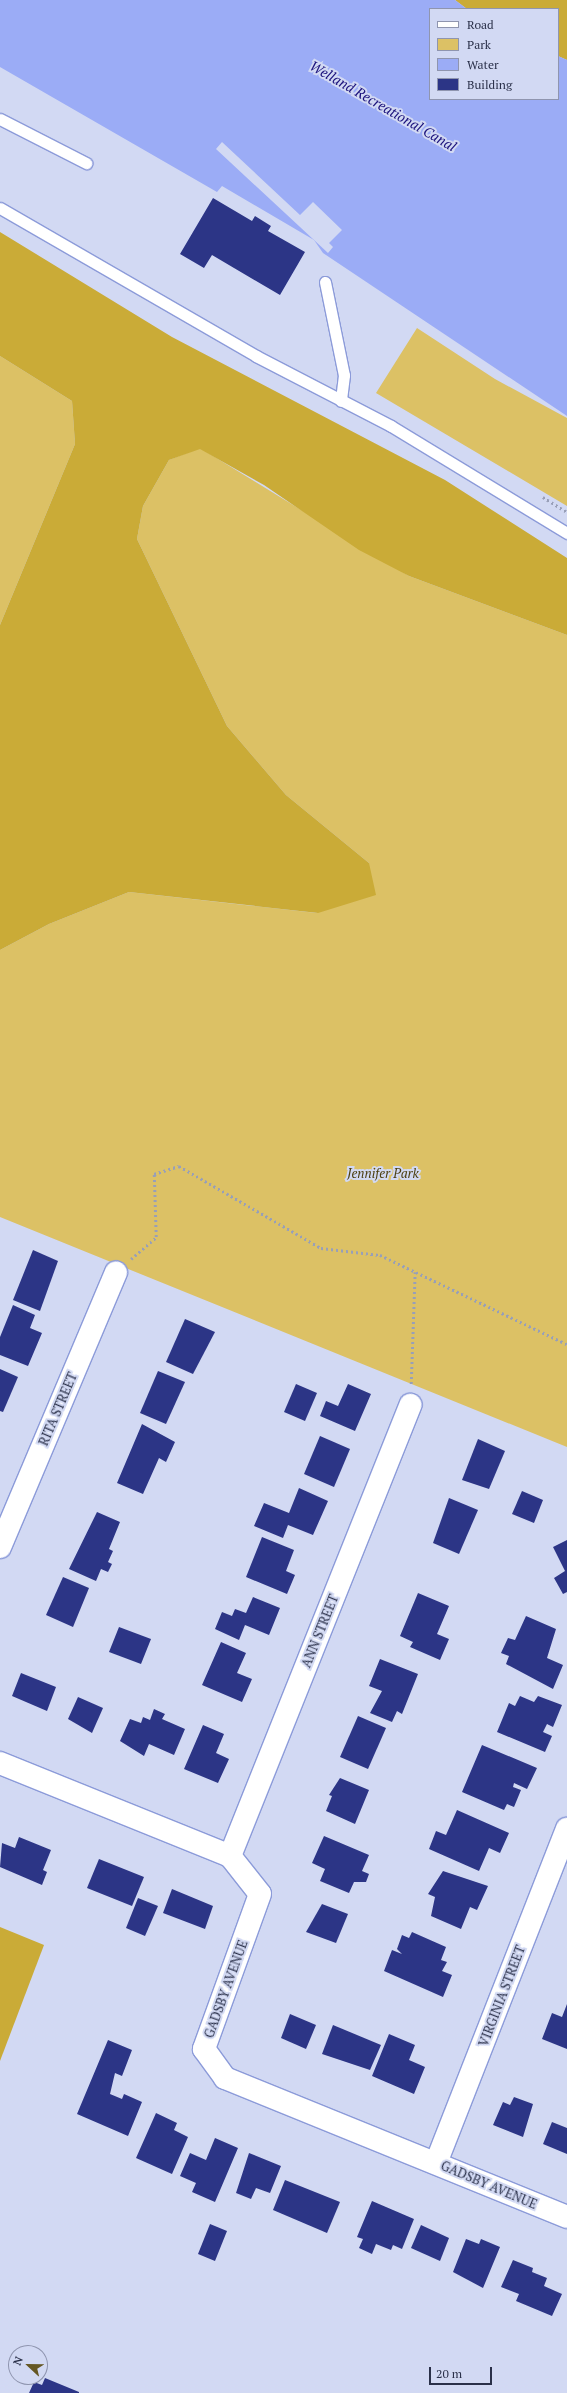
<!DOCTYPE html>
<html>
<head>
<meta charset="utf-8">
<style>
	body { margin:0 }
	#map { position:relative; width:567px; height:2393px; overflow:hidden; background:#d2d9f3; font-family:"PT Serif",serif }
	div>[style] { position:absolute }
	.green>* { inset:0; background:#dcc165 }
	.forest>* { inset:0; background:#caab37 }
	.water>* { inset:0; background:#9bacf6 }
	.pier>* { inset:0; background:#d2d9f3 }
	.building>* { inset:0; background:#2c3586 }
	.path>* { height:2.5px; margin-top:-1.25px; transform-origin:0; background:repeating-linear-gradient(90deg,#989fb8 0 2px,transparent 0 5px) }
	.roads { filter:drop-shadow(1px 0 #8c9bd9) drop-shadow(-1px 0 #8c9bd9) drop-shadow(0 1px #8c9bd9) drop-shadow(0 -1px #8c9bd9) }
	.service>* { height:11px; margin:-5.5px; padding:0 5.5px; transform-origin:5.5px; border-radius:5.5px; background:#fff }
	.minor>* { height:22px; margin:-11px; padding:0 11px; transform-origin:11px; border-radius:11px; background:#fff }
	span { translate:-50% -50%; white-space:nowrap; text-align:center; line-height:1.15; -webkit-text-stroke:4px #d2d9f3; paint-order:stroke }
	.park-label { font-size:13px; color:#4b3e0f; font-style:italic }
	.street-label { font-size:13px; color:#2a3049 }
	.water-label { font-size:14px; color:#1c137d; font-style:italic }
	.legend { position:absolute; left:429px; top:8px; width:130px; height:92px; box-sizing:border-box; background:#d2d9f3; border:1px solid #8f95af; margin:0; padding:5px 7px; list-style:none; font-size:12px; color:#2a3049 }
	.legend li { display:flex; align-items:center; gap:8px; height:20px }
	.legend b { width:20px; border:1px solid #8f95af }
	.north { position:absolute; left:8px; top:2345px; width:40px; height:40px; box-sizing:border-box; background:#d2d9f3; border:1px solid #8f95af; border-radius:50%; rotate:292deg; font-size:11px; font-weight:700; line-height:16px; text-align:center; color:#2a3049 }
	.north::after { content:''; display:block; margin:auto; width:14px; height:18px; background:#655724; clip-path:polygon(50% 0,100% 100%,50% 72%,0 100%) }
	.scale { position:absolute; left:429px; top:2367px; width:63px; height:18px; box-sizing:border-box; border:2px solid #2a3049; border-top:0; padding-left:5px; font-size:12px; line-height:14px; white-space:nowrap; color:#2a3049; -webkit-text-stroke:3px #d2d9f3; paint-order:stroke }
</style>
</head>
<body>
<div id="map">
	<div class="green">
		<div style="clip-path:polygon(417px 328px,495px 379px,567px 418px,567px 506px,376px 393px)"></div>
		<div style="clip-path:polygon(0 356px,72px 401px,75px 444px,0 625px)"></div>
		<div style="clip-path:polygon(200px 448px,409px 576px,567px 635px,567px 1447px,0 1217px,0 950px,49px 924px,129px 892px,317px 913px,369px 863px,286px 795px,227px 726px,137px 539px,143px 506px,169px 460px)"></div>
	</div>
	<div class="forest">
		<div style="clip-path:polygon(455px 0,567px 0,567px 60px,558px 56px,558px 9px,467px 9px)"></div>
		<div style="clip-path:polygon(0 232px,172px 337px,445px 480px,567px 558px,567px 635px,409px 576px,359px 550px,264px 485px,200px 449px,169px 460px,143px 506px,137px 539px,227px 726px,286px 795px,369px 863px,376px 895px,318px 913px,129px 892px,49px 924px,0 950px,0 625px,75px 444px,72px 401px,0 356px)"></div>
		<div style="clip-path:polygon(0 1927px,44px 1945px,0 2061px)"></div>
	</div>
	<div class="water">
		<div style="clip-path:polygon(0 0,455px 0,467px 9px,430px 9px,430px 99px,558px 99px,558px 56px,567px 60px,567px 416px,323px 253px,314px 240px,222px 186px,217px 192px,0 67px)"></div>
	</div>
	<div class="pier">
		<div style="clip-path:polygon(222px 142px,300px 215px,313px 202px,342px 230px,329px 243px,333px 247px,328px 253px,216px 149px)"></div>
	</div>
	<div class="building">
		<div style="clip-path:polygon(213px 198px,252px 221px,255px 216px,271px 226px,268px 231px,305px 252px,280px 295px,212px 255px,204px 268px,180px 254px)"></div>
		<div style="clip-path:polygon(33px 1250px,58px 1261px,40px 1311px,13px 1300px)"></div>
		<div style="clip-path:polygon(13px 1305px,35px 1315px,30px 1328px,42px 1333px,28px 1366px,0 1355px,0 1337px)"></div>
		<div style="clip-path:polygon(185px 1319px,215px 1332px,193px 1374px,166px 1362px)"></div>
		<div style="clip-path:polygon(0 1369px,18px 1377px,3px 1412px,0 1411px)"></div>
		<div style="clip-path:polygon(158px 1371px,185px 1382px,166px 1424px,140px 1413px)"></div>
		<div style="clip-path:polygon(296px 1384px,317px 1393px,305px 1421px,284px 1412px)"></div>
		<div style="clip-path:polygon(348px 1384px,371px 1394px,355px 1431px,320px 1416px,326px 1401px,338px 1406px)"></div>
		<div style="clip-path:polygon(142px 1424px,175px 1442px,166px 1462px,159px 1458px,143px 1494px,117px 1483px)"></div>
		<div style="clip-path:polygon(320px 1436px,350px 1449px,334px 1487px,304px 1474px)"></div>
		<div style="clip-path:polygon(478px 1439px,505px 1451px,489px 1489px,462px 1480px)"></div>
		<div style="clip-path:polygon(299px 1488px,328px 1501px,313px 1535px,288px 1525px,283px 1538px,254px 1526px,264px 1503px,289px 1513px)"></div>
		<div style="clip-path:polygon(522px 1491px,543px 1500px,534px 1523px,512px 1514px)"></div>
		<div style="clip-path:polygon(449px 1498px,478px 1510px,459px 1554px,433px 1543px)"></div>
		<div style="clip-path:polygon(97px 1512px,120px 1522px,109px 1549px,113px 1551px,108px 1562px,112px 1564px,108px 1572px,101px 1569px,96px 1581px,69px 1569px)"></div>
		<div style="clip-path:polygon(262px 1537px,294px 1550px,286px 1571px,295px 1575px,287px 1594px,246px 1577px)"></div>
		<div style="clip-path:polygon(567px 1540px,567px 1592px,563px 1594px,554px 1578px,565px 1571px,553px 1547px)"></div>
		<div style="clip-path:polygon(63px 1577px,89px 1588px,73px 1627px,46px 1615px)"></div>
		<div style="clip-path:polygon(418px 1593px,449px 1606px,437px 1634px,449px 1639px,440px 1660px,410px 1647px,413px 1642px,400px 1636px)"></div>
		<div style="clip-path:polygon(253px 1597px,280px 1608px,269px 1635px,245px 1625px,239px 1640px,215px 1629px,222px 1612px,232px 1616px,235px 1609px,246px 1613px)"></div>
		<div style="clip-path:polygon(526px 1616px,556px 1629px,547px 1658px,563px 1665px,553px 1689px,506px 1664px,509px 1656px,501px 1653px,508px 1638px,515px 1640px)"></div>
		<div style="clip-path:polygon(119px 1627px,151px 1639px,141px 1664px,109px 1652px)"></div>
		<div style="clip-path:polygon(221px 1642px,246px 1653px,237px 1673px,252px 1679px,242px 1702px,202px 1685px)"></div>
		<div style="clip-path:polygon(380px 1659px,418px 1674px,402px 1714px,397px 1711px,392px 1722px,370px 1713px,382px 1691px,369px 1686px)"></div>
		<div style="clip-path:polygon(21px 1673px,56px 1687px,47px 1711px,12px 1696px)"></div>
		<div style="clip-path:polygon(520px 1696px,534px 1702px,538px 1696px,562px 1705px,553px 1727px,547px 1724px,543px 1732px,552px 1736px,545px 1752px,497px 1732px,509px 1703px,515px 1706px)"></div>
		<div style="clip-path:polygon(78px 1697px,103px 1708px,92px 1733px,68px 1719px)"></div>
		<div style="clip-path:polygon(154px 1709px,165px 1714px,162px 1719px,185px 1729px,174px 1755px,149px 1744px,144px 1756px,120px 1741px,130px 1719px,141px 1723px,143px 1717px,150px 1720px)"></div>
		<div style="clip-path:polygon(358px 1716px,386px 1728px,368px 1769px,340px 1757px)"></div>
		<div style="clip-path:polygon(203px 1725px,224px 1734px,216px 1753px,229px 1759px,218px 1783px,184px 1769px)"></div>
		<div style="clip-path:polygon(482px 1745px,537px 1768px,527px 1789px,514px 1783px,513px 1787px,521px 1790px,514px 1807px,507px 1804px,504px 1810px,462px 1792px)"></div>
		<div style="clip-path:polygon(340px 1778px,369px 1790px,355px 1824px,326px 1811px,332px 1796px,329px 1795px)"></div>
		<div style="clip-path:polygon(457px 1810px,509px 1833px,500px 1853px,489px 1848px,479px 1871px,429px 1849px,436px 1831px,446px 1835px)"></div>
		<div style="clip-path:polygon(324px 1836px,369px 1855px,362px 1871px,369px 1874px,366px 1882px,354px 1882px,349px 1893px,320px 1881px,325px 1869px,312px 1863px)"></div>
		<div style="clip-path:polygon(19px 1837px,51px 1850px,43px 1870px,47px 1872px,42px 1885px,0 1867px,2px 1843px,15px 1848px)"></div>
		<div style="clip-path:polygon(99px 1859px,144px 1877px,132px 1906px,87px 1888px)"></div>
		<div style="clip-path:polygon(443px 1871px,488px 1886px,477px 1910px,470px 1907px,461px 1929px,431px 1916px,435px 1897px,428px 1894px)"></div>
		<div style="clip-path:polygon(172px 1889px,213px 1906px,205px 1929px,163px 1913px)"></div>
		<div style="clip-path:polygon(138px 1898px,158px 1906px,145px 1936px,126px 1928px)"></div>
		<div style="clip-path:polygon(322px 1904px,348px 1914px,336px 1943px,306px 1932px)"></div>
		<div style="clip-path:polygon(412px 1932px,446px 1947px,441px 1960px,447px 1962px,442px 1971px,452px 1975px,443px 1997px,384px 1971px,392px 1950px,402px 1954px,397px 1949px,402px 1935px,409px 1938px)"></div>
		<div style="clip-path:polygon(567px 2004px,567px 2049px,542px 2039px,552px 2013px,562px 2017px)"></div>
		<div style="clip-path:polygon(290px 2014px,316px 2025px,306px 2049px,281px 2038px)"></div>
		<div style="clip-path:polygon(333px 2025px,381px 2045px,370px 2070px,322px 2054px)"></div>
		<div style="clip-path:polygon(389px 2034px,415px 2045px,409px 2060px,425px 2067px,414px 2094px,372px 2076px)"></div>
		<div style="clip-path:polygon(108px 2040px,132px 2050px,122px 2076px,115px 2073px,110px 2094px,122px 2099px,124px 2094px,142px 2102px,128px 2136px,77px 2114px)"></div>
		<div style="clip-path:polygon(514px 2097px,533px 2104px,523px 2137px,493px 2125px,503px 2102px,510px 2105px)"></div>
		<div style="clip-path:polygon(156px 2113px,177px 2123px,174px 2130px,188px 2137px,172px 2174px,136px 2158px)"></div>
		<div style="clip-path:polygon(552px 2122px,567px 2128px,567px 2154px,543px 2144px)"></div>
		<div style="clip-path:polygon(215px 2138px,238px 2148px,215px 2202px,192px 2192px,196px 2183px,180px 2176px,190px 2153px,206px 2160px)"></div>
		<div style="clip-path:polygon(249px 2153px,281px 2166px,270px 2193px,256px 2188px,251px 2199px,236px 2193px)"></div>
		<div style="clip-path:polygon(285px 2180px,340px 2202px,327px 2233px,273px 2210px)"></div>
		<div style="clip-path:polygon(372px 2201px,414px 2219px,402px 2249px,393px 2245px,391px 2250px,376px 2244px,372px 2254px,359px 2248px,363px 2239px,357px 2237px)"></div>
		<div style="clip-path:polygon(210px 2224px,227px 2231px,215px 2261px,198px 2254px)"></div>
		<div style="clip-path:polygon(421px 2225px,449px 2238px,440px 2261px,411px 2248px)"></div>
		<div style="clip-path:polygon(466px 2239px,479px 2244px,481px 2239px,500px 2247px,483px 2288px,453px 2272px)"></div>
		<div style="clip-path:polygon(513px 2260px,533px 2268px,532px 2272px,547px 2278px,544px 2286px,562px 2294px,552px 2316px,516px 2301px,519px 2294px,501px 2287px)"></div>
		<div style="clip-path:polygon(45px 2378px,79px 2392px,79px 2393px,29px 2393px,34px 2382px,42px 2385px)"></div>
	</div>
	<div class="path">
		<div style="left:543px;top:497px;width:28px;rotate:32deg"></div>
		<div style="left:131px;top:1259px;width:33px;rotate:-41deg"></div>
		<div style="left:156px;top:1237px;width:63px;rotate:-91.8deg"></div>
		<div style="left:154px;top:1174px;width:26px;rotate:-18deg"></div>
		<div style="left:179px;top:1166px;width:164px;rotate:30deg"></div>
		<div style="left:321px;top:1248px;width:59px;rotate:6.8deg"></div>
		<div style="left:380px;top:1255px;width:207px;rotate:25.5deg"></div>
		<div style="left:411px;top:1384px;width:112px;rotate:-88deg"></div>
	</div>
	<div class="roads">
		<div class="service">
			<div style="left:0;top:119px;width:97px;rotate:27.1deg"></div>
			<div style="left:0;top:208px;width:296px;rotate:30deg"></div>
			<div style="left:256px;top:356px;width:152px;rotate:27.4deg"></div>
			<div style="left:391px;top:426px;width:206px;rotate:31.3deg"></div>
			<div style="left:325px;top:282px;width:95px;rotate:78.5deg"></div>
			<div style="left:344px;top:375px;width:26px;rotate:97deg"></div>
		</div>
		<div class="minor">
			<div style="left:0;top:1547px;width:298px;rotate:-67.1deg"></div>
			<div style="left:0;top:1763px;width:248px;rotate:22deg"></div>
			<div style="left:230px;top:1856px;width:48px;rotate:51.7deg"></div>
			<div style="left:260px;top:1894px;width:165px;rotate:109.9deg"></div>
			<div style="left:204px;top:2049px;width:36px;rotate:54deg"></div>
			<div style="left:225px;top:2078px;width:369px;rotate:22.1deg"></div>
			<div style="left:230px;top:1856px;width:486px;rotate:-68.2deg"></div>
			<div style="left:436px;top:2163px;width:359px;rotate:-68.6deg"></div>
		</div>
	</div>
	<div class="park-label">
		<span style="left:383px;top:1173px">Jennifer Park</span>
	</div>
	<div class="street-label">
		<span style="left:58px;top:1409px;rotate:-67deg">RITA STREET</span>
		<span style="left:320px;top:1631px;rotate:-68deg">ANN STREET</span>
		<span style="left:226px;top:1989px;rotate:-70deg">GADSBY AVENUE</span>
		<span style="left:502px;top:1996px;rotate:-69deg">VIRGINIA STREET</span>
		<span style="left:489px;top:2185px;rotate:23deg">GADSBY AVENUE</span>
	</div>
	<div class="water-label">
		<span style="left:383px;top:106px;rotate:30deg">Welland Recreational Canal</span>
	</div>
	<ul class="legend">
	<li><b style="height:5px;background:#fff"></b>Road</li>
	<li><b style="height:11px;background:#dcc165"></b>Park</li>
	<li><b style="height:11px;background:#9bacf6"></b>Water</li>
	<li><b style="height:11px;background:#2c3586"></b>Building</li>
	</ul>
	<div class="north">N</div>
	<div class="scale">20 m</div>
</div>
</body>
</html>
